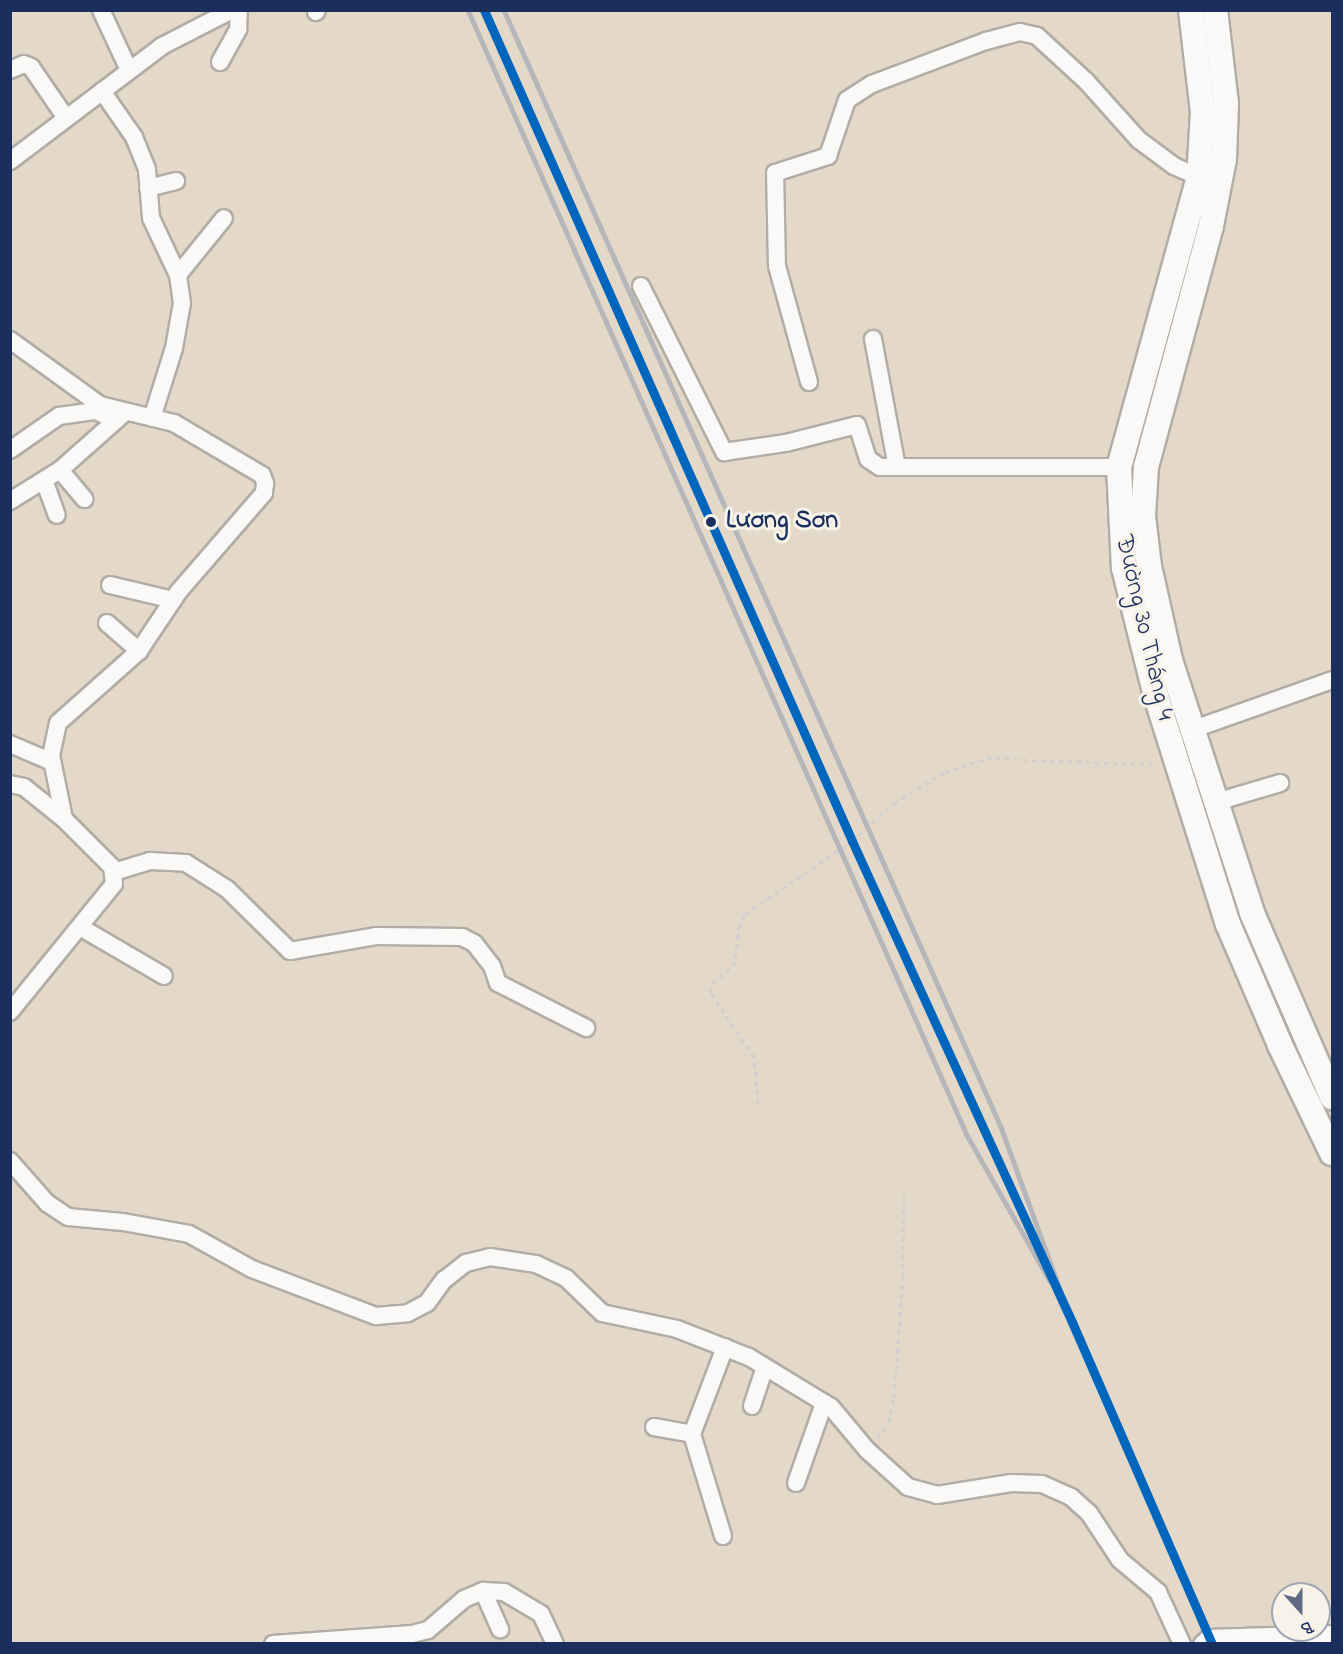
<!DOCTYPE html>
<html>
<head>
<meta charset="utf-8">
<style>
	body { margin:0 }
	#map { position:relative; width:1343px; height:1654px; overflow:hidden; background:#e4d9c8; font-family:"Indie Flower",sans-serif }
	div>[style] { position:absolute }
	.path>* { height:3px; margin-top:-1.5px; transform-origin:0; background:repeating-linear-gradient(90deg,#d2d0cf 0 4.5px,transparent 0 9px) }
	.roads { filter:drop-shadow(2px 0 #b1aca6) drop-shadow(-2px 0 #b1aca6) drop-shadow(0 2px #b1aca6) drop-shadow(0 -2px #b1aca6) }
	.minor>* { height:16px; margin:-8px; padding:0 8px; transform-origin:8px; border-radius:8px; background:#fbf9f7 }
	.highway>* { height:24px; margin:-12px; padding:0 12px; transform-origin:12px; border-radius:12px; background:#fbf9f7 }
	.rail>* { height:4.5px; margin:-2.25px; padding:0 2.25px; transform-origin:2.25px; border-radius:2.25px; background:#b5b6b9 }
	.rail-1>* { height:9px; margin:-4.5px; padding:0 4.5px; transform-origin:4.5px; border-radius:4.5px; background:#0065bd }
	.dots>* { width:16px; height:16px; translate:-50% -50%; box-sizing:border-box; border:3px solid #f7f3e8; border-radius:50% }
	span { translate:-50% -50%; white-space:nowrap; text-align:center; line-height:1.15; -webkit-text-stroke:6px #f7f3e8; paint-order:stroke }
	.stop-label { font-size:26px; color:#1b2f5e; font-weight:700 }
	.left { translate:0 -50%; text-align:left }
	.street-label { font-size:26px; color:#1b2f5e }
	.frame { position:absolute; inset:0; border:12px solid #1b2f5e; pointer-events:none }
	.north { position:absolute; left:1271px; top:1582px; width:60px; height:60px; box-sizing:border-box; background:#f7f3e8; border:2px solid #9fa5b1; border-radius:50%; rotate:159deg; font-size:16px; font-weight:700; line-height:24px; text-align:center; color:#1b2f5e }
	.north::after { content:''; display:block; margin:auto; width:21px; height:27px; background:#616a83; clip-path:polygon(50% 0,100% 100%,50% 72%,0 100%) }
</style>
</head>
<body>
<div id="map">
	<div class="path">
		<div style="left:758px;top:1103px;width:46px;rotate:-95deg"></div>
		<div style="left:754px;top:1057px;width:77px;rotate:-123.9deg"></div>
		<div style="left:711px;top:993px;width:10px;rotate:-84deg"></div>
		<div style="left:712px;top:983px;width:28px;rotate:-38deg"></div>
		<div style="left:734px;top:966px;width:39px;rotate:-83deg"></div>
		<div style="left:739px;top:927px;width:14px;rotate:-65deg"></div>
		<div style="left:745px;top:914px;width:130px;rotate:-34.3deg"></div>
		<div style="left:852px;top:841px;width:57px;rotate:-42.1deg"></div>
		<div style="left:894px;top:803px;width:60px;rotate:-31.3deg"></div>
		<div style="left:945px;top:772px;width:44px;rotate:-18.4deg"></div>
		<div style="left:987px;top:758px;width:171px;rotate:2.3deg"></div>
		<div style="left:878px;top:1438px;width:19px;rotate:-55deg"></div>
		<div style="left:889px;top:1422px;width:25px;rotate:-79deg"></div>
		<div style="left:894px;top:1397px;width:120px;rotate:-85.7deg"></div>
		<div style="left:903px;top:1277px;width:84px;rotate:-89.3deg"></div>
	</div>
	<div class="roads">
		<div class="minor">
			<div style="left:101px;top:10px;width:66px;rotate:65deg"></div>
			<div style="left:316px;top:12px;width:2px;rotate:-63deg"></div>
			<div style="left:220px;top:62px;width:38px;rotate:-61deg"></div>
			<div style="left:238px;top:29px;width:19px;rotate:-87deg"></div>
			<div style="left:10px;top:70px;width:15px;rotate:-23deg"></div>
			<div style="left:24px;top:64px;width:8px;rotate:23deg"></div>
			<div style="left:31px;top:67px;width:62px;rotate:55.5deg"></div>
			<div style="left:102px;top:91px;width:56px;rotate:55.2deg"></div>
			<div style="left:134px;top:137px;width:35px;rotate:68deg"></div>
			<div style="left:147px;top:170px;width:48px;rotate:85.2deg"></div>
			<div style="left:151px;top:218px;width:63px;rotate:64.7deg"></div>
			<div style="left:178px;top:275px;width:28px;rotate:82deg"></div>
			<div style="left:182px;top:303px;width:46px;rotate:100.1deg"></div>
			<div style="left:174px;top:348px;width:73px;rotate:107.4deg"></div>
			<div style="left:10px;top:161px;width:191px;rotate:-37.1deg"></div>
			<div style="left:162px;top:46px;width:79px;rotate:-27.2deg"></div>
			<div style="left:148px;top:188px;width:29px;rotate:-14deg"></div>
			<div style="left:178px;top:275px;width:73px;rotate:-51.1deg"></div>
			<div style="left:641px;top:286px;width:186px;rotate:63.4deg"></div>
			<div style="left:724px;top:452px;width:63px;rotate:-8.3deg"></div>
			<div style="left:786px;top:443px;width:73px;rotate:-14.2deg"></div>
			<div style="left:857px;top:425px;width:36px;rotate:72deg"></div>
			<div style="left:868px;top:459px;width:14px;rotate:34deg"></div>
			<div style="left:880px;top:467px;width:239px"></div>
			<div style="left:873px;top:339px;width:130px;rotate:79.4deg"></div>
			<div style="left:10px;top:340px;width:111px;rotate:35.8deg"></div>
			<div style="left:100px;top:405px;width:76px;rotate:13.7deg"></div>
			<div style="left:174px;top:423px;width:102px;rotate:30.6deg"></div>
			<div style="left:262px;top:475px;width:9px;rotate:69deg"></div>
			<div style="left:265px;top:483px;width:10px;rotate:96deg"></div>
			<div style="left:264px;top:493px;width:130px;rotate:130.9deg"></div>
			<div style="left:179px;top:591px;width:72px;rotate:123.7deg"></div>
			<div style="left:139px;top:651px;width:108px;rotate:138.4deg"></div>
			<div style="left:58px;top:723px;width:33px;rotate:102deg"></div>
			<div style="left:51px;top:755px;width:65px;rotate:78.5deg"></div>
			<div style="left:64px;top:819px;width:68px;rotate:45deg"></div>
			<div style="left:112px;top:867px;width:17px;rotate:83deg"></div>
			<div style="left:114px;top:884px;width:165px;rotate:129.1deg"></div>
			<div style="left:809px;top:382px;width:120px;rotate:-105.4deg"></div>
			<div style="left:777px;top:266px;width:93px;rotate:-91.2deg"></div>
			<div style="left:775px;top:173px;width:56px;rotate:-17.8deg"></div>
			<div style="left:828px;top:156px;width:59px;rotate:-71.3deg"></div>
			<div style="left:847px;top:100px;width:30px;rotate:-33deg"></div>
			<div style="left:872px;top:84px;width:122px;rotate:-20.7deg"></div>
			<div style="left:986px;top:41px;width:35px;rotate:-15deg"></div>
			<div style="left:1020px;top:32px;width:17px;rotate:13deg"></div>
			<div style="left:1037px;top:36px;width:67px;rotate:42.6deg"></div>
			<div style="left:1086px;top:81px;width:79px;rotate:48.1deg"></div>
			<div style="left:1139px;top:140px;width:44px;rotate:36.6deg"></div>
			<div style="left:1174px;top:166px;width:27px;rotate:24deg"></div>
			<div style="left:10px;top:450px;width:60px;rotate:-34.8deg"></div>
			<div style="left:59px;top:416px;width:37px;rotate:-8deg"></div>
			<div style="left:96px;top:411px;width:14px;rotate:25deg"></div>
			<div style="left:60px;top:470px;width:38px;rotate:50deg"></div>
			<div style="left:44px;top:480px;width:37px;rotate:70deg"></div>
			<div style="left:10px;top:501px;width:59px;rotate:-31.8deg"></div>
			<div style="left:60px;top:470px;width:84px;rotate:-41.6deg"></div>
			<div style="left:110px;top:585px;width:65px;rotate:13.4deg"></div>
			<div style="left:107px;top:623px;width:43px;rotate:41.2deg"></div>
			<div style="left:1191px;top:730px;width:150px;rotate:-19.5deg"></div>
			<div style="left:10px;top:744px;width:46px;rotate:23.2deg"></div>
			<div style="left:10px;top:784px;width:14px;rotate:12deg"></div>
			<div style="left:24px;top:787px;width:51px;rotate:38.7deg"></div>
			<div style="left:1216px;top:802px;width:67px;rotate:-16.5deg"></div>
			<div style="left:114px;top:872px;width:38px;rotate:-17deg"></div>
			<div style="left:150px;top:861px;width:36px;rotate:3deg"></div>
			<div style="left:186px;top:863px;width:49px;rotate:32.4deg"></div>
			<div style="left:227px;top:889px;width:88px;rotate:44.5deg"></div>
			<div style="left:290px;top:951px;width:87px;rotate:-9.9deg"></div>
			<div style="left:376px;top:936px;width:86px;rotate:0.7deg"></div>
			<div style="left:462px;top:937px;width:13px;rotate:27deg"></div>
			<div style="left:474px;top:943px;width:29px;rotate:52deg"></div>
			<div style="left:492px;top:966px;width:18px;rotate:71deg"></div>
			<div style="left:498px;top:983px;width:99px;rotate:27.1deg"></div>
			<div style="left:80px;top:927px;width:97px;rotate:30.3deg"></div>
			<div style="left:10px;top:1161px;width:56px;rotate:48.6deg"></div>
			<div style="left:47px;top:1203px;width:25px;rotate:34deg"></div>
			<div style="left:68px;top:1217px;width:55px;rotate:5.2deg"></div>
			<div style="left:123px;top:1222px;width:67px;rotate:10.3deg"></div>
			<div style="left:189px;top:1234px;width:72px;rotate:29.1deg"></div>
			<div style="left:252px;top:1269px;width:133px;rotate:20.8deg"></div>
			<div style="left:376px;top:1316px;width:32px;rotate:-5deg"></div>
			<div style="left:408px;top:1313px;width:21px;rotate:-28deg"></div>
			<div style="left:427px;top:1303px;width:29px;rotate:-54deg"></div>
			<div style="left:444px;top:1280px;width:28px;rotate:-38deg"></div>
			<div style="left:466px;top:1263px;width:25px;rotate:-14deg"></div>
			<div style="left:490px;top:1257px;width:47px;rotate:8.7deg"></div>
			<div style="left:536px;top:1264px;width:33px;rotate:25deg"></div>
			<div style="left:566px;top:1278px;width:50px;rotate:44.2deg"></div>
			<div style="left:602px;top:1313px;width:77px;rotate:12deg"></div>
			<div style="left:677px;top:1329px;width:77px;rotate:21.3deg"></div>
			<div style="left:749px;top:1357px;width:96px;rotate:31.4deg"></div>
			<div style="left:831px;top:1407px;width:56px;rotate:50.1deg"></div>
			<div style="left:867px;top:1450px;width:55px;rotate:42.1deg"></div>
			<div style="left:908px;top:1487px;width:30px;rotate:15deg"></div>
			<div style="left:937px;top:1495px;width:75px;rotate:-9.2deg"></div>
			<div style="left:1011px;top:1483px;width:31px;rotate:2deg"></div>
			<div style="left:1042px;top:1484px;width:32px;rotate:24deg"></div>
			<div style="left:1071px;top:1497px;width:24px;rotate:42deg"></div>
			<div style="left:1089px;top:1513px;width:56px;rotate:56.6deg"></div>
			<div style="left:1120px;top:1560px;width:50px;rotate:40.1deg"></div>
			<div style="left:1158px;top:1592px;width:57px;rotate:65.2deg"></div>
			<div style="left:752px;top:1406px;width:41px;rotate:-71.6deg"></div>
			<div style="left:654px;top:1427px;width:39px;rotate:10deg"></div>
			<div style="left:796px;top:1483px;width:85px;rotate:-70.7deg"></div>
			<div style="left:723px;top:1536px;width:107px;rotate:-106.9deg"></div>
			<div style="left:692px;top:1434px;width:93px;rotate:-69.2deg"></div>
			<div style="left:483px;top:1591px;width:42px;rotate:65.9deg"></div>
			<div style="left:273px;top:1644px;width:139px;rotate:-4.1deg"></div>
			<div style="left:412px;top:1634px;width:16px;rotate:-14deg"></div>
			<div style="left:428px;top:1630px;width:48px;rotate:-40.7deg"></div>
			<div style="left:464px;top:1599px;width:21px;rotate:-23deg"></div>
			<div style="left:483px;top:1591px;width:21px;rotate:3deg"></div>
			<div style="left:504px;top:1592px;width:43px;rotate:30.7deg"></div>
			<div style="left:541px;top:1614px;width:33px;rotate:65deg"></div>
			<div style="left:1202px;top:1644px;width:9px;rotate:-41deg"></div>
			<div style="left:1209px;top:1638px;width:123px;rotate:-1.9deg"></div>
		</div>
		<div class="highway">
			<div style="left:1191px;top:10px;width:103px;rotate:83.3deg"></div>
			<div style="left:1203px;top:112px;width:65px;rotate:93.5deg"></div>
			<div style="left:1199px;top:177px;width:301px;rotate:105.4deg"></div>
			<div style="left:1119px;top:467px;width:101px;rotate:87.2deg"></div>
			<div style="left:1124px;top:568px;width:132px;rotate:76deg"></div>
			<div style="left:1156px;top:696px;width:239px;rotate:72.5deg"></div>
			<div style="left:1228px;top:924px;width:132px;rotate:66.7deg"></div>
			<div style="left:1280px;top:1045px;width:120px;rotate:64.3deg"></div>
			<div style="left:1215px;top:10px;width:94px;rotate:83.3deg"></div>
			<div style="left:1226px;top:103px;width:56px;rotate:92deg"></div>
			<div style="left:1224px;top:159px;width:68px;rotate:101deg"></div>
			<div style="left:1211px;top:226px;width:250px;rotate:105.1deg"></div>
			<div style="left:1146px;top:467px;width:49px;rotate:93.5deg"></div>
			<div style="left:1143px;top:516px;width:50px;rotate:83.2deg"></div>
			<div style="left:1149px;top:566px;width:96px;rotate:77.4deg"></div>
			<div style="left:1170px;top:660px;width:266px;rotate:72deg"></div>
			<div style="left:1252px;top:913px;width:201px;rotate:66.5deg"></div>
		</div>
	</div>
	<div class="rail">
		<div style="left:468px;top:10px;width:1231px;rotate:66.08deg"></div>
		<div style="left:967px;top:1135px;width:168px;rotate:60.4deg"></div>
		<div style="left:504px;top:10px;width:1223px;rotate:66.01deg"></div>
		<div style="left:1001px;top:1127px;width:208px;rotate:70deg"></div>
	</div>
	<div class="rail-1">
		<div style="left:484px;top:10px;width:909px;rotate:66.11deg"></div>
		<div style="left:852px;top:841px;width:529px;rotate:65.42deg"></div>
		<div style="left:1072px;top:1322px;width:351px;rotate:66.5deg"></div>
	</div>
	<div class="dots">
		<div style="left:711px;top:522px;background:#1b2f5e"></div>
	</div>
	<div class="stop-label">
		<span class="left" style="left:726px;top:522px">Lương Sơn</span>
	</div>
	<div class="street-label">
		<span style="left:1143px;top:628px;rotate:77deg">Đường 30 Tháng 4</span>
	</div>
	<div class="frame"></div>
	<div class="north">B</div>
</div>
</body>
</html>
